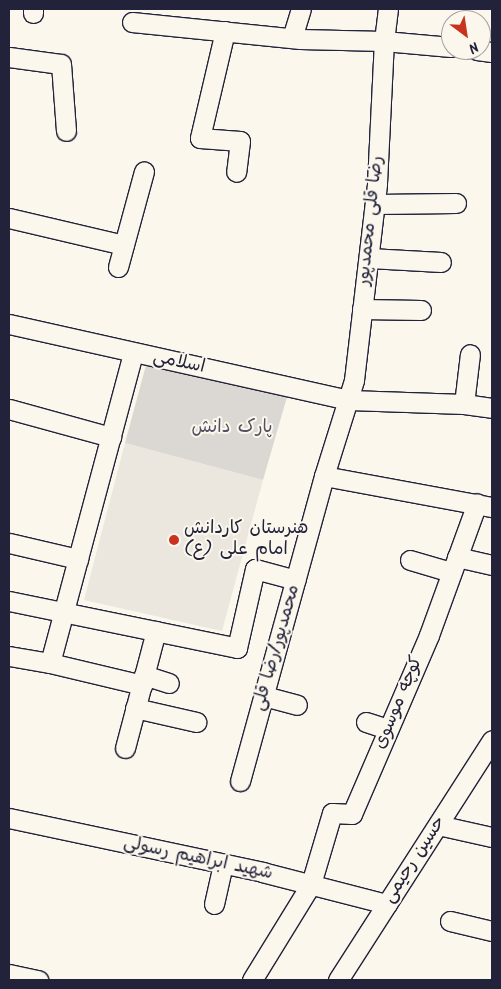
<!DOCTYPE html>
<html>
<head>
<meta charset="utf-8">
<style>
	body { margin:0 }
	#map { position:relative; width:501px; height:989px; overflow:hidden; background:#fbf7ec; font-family:Kalam,"Playpen Sans Arabic",sans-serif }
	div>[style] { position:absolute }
	.built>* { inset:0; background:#ebe7df }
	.green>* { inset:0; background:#dbd8d3 }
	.roads { filter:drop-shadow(1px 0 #22223b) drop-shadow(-1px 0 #22223b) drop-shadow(0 1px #22223b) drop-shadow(0 -1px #22223b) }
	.minor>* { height:19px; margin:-9.5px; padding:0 9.5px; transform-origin:9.5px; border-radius:9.5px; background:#fbf7ec }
	.dots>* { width:14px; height:14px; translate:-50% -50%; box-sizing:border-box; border:2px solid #fbf7ec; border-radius:50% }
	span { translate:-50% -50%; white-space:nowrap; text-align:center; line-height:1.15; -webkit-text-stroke:4px #fbf7ec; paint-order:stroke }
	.street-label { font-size:18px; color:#22223b }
	.park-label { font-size:18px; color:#505061 }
	.poi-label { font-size:18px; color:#22223b }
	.left { translate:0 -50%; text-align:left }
	.frame { position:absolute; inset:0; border:10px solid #22223b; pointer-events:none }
	.north { position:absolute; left:441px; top:10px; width:50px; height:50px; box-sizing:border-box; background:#fbf7ec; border:1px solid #a4a2a5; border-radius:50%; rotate:149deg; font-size:14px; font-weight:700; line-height:20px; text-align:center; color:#22223b }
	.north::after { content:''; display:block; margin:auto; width:18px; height:22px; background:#c8321e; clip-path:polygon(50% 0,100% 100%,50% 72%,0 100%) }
</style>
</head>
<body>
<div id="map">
	<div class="built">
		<div style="clip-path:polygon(125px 443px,263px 480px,222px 631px,84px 600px)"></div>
	</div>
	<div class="green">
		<div style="clip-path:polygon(146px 365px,287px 397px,263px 480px,125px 443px)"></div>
	</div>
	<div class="roads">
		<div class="minor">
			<div style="left:33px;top:9px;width:4px;rotate:90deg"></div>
			<div style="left:132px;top:22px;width:169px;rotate:5.8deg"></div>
			<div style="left:300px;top:39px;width:84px;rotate:1.4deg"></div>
			<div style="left:384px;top:41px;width:67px;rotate:5.1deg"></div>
			<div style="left:225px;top:31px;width:110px;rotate:103.2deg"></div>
			<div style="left:200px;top:138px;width:40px;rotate:4.3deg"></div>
			<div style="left:240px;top:141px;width:31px;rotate:97deg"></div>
			<div style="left:292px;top:38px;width:30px;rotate:-73deg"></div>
			<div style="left:477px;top:50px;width:15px;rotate:8deg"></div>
			<div style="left:9px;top:57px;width:52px;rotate:7.7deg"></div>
			<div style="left:61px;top:64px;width:67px;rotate:85.7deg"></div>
			<div style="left:375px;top:204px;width:81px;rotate:-0.7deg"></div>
			<div style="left:9px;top:218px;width:118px;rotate:13.2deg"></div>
			<div style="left:369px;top:258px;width:72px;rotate:3.2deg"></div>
			<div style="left:118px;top:267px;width:99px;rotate:-74.8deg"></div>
			<div style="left:362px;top:309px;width:59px;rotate:1deg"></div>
			<div style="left:9px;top:324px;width:348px;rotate:12.6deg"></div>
			<div style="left:349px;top:400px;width:115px;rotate:2deg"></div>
			<div style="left:464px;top:404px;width:28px;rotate:8deg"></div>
			<div style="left:464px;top:404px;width:50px;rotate:-83.2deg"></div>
			<div style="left:9px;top:409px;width:106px;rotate:15.4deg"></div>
			<div style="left:324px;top:476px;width:171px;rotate:10.5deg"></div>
			<div style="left:9px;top:543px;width:71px;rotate:13.1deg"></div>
			<div style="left:457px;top:557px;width:36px;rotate:13deg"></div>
			<div style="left:410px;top:560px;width:43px;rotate:16.3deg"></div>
			<div style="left:9px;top:601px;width:233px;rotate:11.6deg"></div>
			<div style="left:237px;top:648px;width:81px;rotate:-77.2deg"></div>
			<div style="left:255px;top:569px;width:42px;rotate:15deg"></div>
			<div style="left:9px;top:656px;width:42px;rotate:9.7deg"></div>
			<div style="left:50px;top:663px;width:321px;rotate:-75deg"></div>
			<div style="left:50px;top:663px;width:95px;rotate:13.4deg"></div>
			<div style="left:144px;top:675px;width:26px;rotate:18deg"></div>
			<div style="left:264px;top:696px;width:34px;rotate:15deg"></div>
			<div style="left:135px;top:708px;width:63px;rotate:12.9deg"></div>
			<div style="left:366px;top:722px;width:23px;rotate:18deg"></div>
			<div style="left:125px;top:748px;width:121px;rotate:-75.2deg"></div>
			<div style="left:240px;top:781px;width:316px;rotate:-74.6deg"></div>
			<div style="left:324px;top:476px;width:101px;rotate:-72.6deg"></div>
			<div style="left:354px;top:380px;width:198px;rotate:-83.3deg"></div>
			<div style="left:377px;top:183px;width:142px;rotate:-87.2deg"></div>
			<div style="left:384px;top:41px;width:32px;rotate:-83deg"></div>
			<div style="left:9px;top:818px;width:259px;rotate:12deg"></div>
			<div style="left:262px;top:872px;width:129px;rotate:14.4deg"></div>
			<div style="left:438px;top:825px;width:55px;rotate:12.5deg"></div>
			<div style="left:214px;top:904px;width:41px;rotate:-77.3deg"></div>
			<div style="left:450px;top:921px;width:43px;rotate:13.4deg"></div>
			<div style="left:9px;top:974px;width:30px;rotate:12deg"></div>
			<div style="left:252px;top:980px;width:113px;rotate:-58.4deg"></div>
			<div style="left:311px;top:884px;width:74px;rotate:-73.5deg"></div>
			<div style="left:332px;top:813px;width:20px;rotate:3deg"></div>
			<div style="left:352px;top:814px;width:195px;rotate:-66.7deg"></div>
			<div style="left:429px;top:635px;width:140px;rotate:-70deg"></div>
			<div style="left:338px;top:980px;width:285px;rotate:-57.3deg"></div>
		</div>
	</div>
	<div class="dots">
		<div style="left:174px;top:540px;background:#c8321e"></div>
	</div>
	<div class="street-label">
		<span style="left:371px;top:221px;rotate:-84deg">رضا قلی محمدپور</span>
		<span style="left:179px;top:363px;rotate:12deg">اسلامی</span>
		<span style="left:277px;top:648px;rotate:-74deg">محمدپور/رضا قلی</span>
		<span style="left:399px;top:703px;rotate:-67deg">کوچه موسوی</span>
		<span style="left:198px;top:859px;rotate:12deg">شهید ابراهیم رسولی</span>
		<span style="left:415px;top:860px;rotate:-57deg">حسین رحیمی</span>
	</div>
	<div class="park-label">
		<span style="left:232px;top:428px">پارک دانش</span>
	</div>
	<div class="poi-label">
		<span class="left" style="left:184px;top:540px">هنرستان کاردانش<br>امام علی (ع)</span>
	</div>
	<div class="frame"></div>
	<div class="north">N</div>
</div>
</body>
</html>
